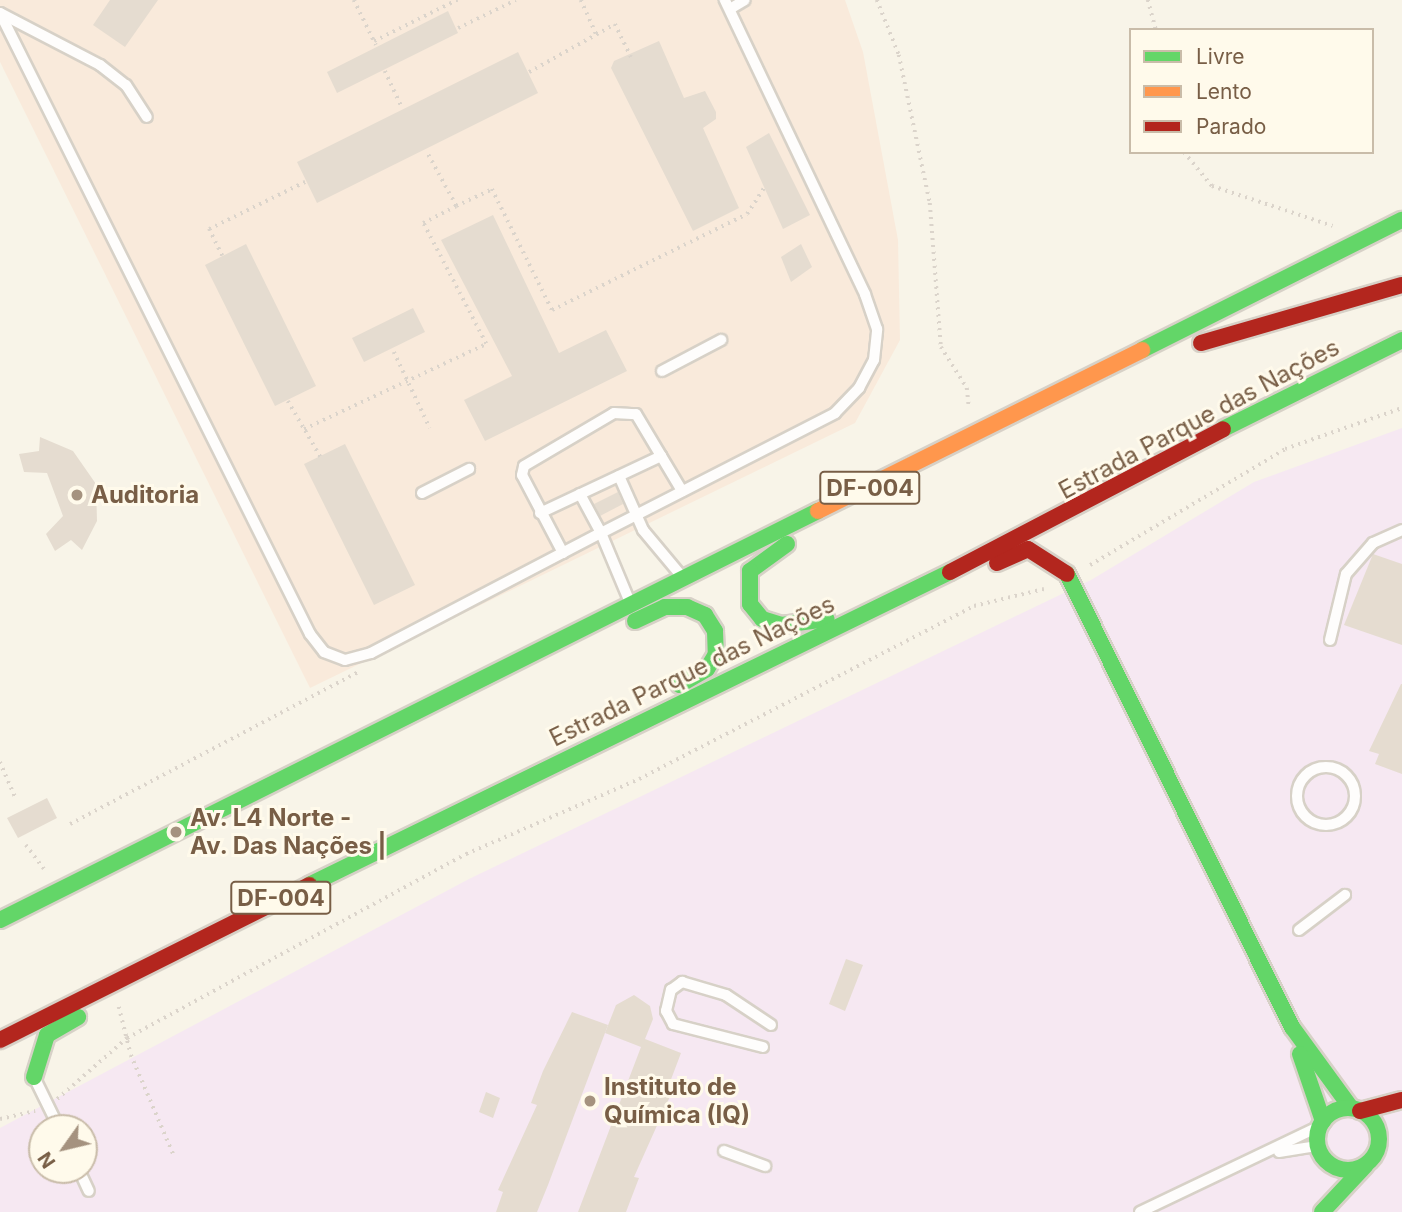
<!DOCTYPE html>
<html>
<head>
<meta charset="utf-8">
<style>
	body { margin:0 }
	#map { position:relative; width:1402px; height:1212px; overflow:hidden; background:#f8f4e8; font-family:Inter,sans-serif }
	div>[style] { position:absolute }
	.commercial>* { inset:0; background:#f9eadb }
	.education>* { inset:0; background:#f6e8f2 }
	.building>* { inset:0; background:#e5dcd0 }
	.path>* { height:3.5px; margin-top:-1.75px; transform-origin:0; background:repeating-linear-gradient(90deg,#dbd4cb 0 2px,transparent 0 7px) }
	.roads { filter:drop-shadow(2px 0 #d7d1c7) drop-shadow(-2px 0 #d7d1c7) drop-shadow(0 2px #d7d1c7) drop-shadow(0 -2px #d7d1c7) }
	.lane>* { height:10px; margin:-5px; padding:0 5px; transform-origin:5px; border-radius:5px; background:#fefdfc }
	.lane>.ring { margin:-5px; padding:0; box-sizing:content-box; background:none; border:10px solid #fefdfc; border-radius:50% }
	.fast>* { height:16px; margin:-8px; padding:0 8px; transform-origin:8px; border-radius:8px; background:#63d668 }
	.fast>.ring { margin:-8px; padding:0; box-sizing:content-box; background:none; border:16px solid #63d668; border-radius:50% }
	.slow>* { height:16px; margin:-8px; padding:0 8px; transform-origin:8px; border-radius:8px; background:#ff974d }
	.jam>* { height:16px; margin:-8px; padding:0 8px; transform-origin:8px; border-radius:8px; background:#b3261e }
	.dots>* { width:19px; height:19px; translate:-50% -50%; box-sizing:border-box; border:4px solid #fffaeb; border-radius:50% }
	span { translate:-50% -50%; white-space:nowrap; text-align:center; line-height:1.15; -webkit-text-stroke:6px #fffaeb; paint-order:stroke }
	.shield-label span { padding:2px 5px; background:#fffaeb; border:2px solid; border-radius:5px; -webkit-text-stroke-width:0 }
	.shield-label { font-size:23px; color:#785e46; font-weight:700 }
	.street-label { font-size:24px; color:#785e46 }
	.poi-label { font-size:24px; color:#785e46; font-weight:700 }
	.left { translate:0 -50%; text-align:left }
	.legend { position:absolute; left:1129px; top:28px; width:245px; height:126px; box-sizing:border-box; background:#fffaeb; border:2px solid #c9bca9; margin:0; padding:9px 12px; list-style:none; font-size:21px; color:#785e46 }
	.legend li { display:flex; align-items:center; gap:14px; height:35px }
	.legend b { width:35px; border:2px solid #c9bca9 }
	.north { position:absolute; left:28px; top:1114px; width:70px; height:70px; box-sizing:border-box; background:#fffaeb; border:2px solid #c9bca9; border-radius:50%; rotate:236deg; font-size:19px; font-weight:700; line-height:28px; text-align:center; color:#785e46 }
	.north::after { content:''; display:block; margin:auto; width:24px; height:32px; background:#a5927f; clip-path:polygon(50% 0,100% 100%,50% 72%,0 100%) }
</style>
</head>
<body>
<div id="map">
	<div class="commercial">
		<div style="clip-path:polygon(0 0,845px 0,863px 52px,898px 240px,900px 340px,855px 423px,310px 688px,0 62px)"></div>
	</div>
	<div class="education">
		<div style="clip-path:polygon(evenodd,1402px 428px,1402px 1212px,0 1212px,0 1128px,469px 879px,1091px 580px,1254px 482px,1402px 428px,42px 1128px,84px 1128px,84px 1170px,42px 1170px,42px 1128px)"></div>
	</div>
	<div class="building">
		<div style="clip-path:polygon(110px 0,158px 0,125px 47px,93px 25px)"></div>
		<div style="clip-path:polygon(448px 11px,458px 33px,337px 93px,327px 72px)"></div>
		<div style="clip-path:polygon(659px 41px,684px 98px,705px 91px,716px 112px,716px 119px,703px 128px,739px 208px,693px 231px,611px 68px,614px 61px)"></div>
		<div style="clip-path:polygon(518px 52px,538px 93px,317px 203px,297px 162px)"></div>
		<div style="clip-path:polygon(769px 133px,810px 215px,783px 229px,746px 147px)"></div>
		<div style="clip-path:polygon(493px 215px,559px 353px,606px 330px,627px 371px,485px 441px,464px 400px,512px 376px,441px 240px)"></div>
		<div style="clip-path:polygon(246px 244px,316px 386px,275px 406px,205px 265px)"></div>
		<div style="clip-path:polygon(801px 244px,812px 267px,791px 282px,781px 257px)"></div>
		<div style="clip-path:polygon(413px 308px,425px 332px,364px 362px,352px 338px)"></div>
		<div style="clip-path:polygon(40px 437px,73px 451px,96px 484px,97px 521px,82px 550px,71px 540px,55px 551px,46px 534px,63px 516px,47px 473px,24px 472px,19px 454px,39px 451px)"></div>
		<div style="clip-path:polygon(345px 444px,415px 585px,374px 605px,304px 464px)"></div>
		<div style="clip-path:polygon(618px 492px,623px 504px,600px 516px,594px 504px)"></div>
		<div style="clip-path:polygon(1373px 554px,1402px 564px,1402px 645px,1344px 625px)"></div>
		<div style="clip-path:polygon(1401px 684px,1402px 684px,1402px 774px,1375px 764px,1379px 754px,1369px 751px)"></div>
		<div style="clip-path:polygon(47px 798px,57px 818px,18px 838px,7px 818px)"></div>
		<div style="clip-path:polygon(846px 959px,863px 965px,845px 1011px,829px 1004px)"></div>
		<div style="clip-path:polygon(634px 995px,650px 1006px,653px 1019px,645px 1039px,681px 1053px,667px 1090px,672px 1092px,634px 1177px,639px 1178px,626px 1212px,578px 1212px,641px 1047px,605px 1033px,616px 1005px)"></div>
		<div style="clip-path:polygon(572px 1012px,608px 1025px,548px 1185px,537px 1212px,496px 1212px,503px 1192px,498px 1190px,537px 1105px,531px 1103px,543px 1071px)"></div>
		<div style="clip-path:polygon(486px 1092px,500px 1098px,493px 1118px,479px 1112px)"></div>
	</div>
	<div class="path">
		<div style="left:354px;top:0;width:50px;rotate:63.9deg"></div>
		<div style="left:581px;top:0;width:37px;rotate:66deg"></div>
		<div style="left:877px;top:0;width:59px;rotate:68.2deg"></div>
		<div style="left:899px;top:55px;width:151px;rotate:78.2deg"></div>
		<div style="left:930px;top:203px;width:144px;rotate:85.6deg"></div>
		<div style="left:941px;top:347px;width:49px;rotate:57.6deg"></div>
		<div style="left:967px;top:388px;width:18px;rotate:84deg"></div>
		<div style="left:1148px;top:0;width:31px;rotate:75deg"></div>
		<div style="left:458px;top:28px;width:64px;rotate:-25.8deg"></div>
		<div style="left:374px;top:41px;width:93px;rotate:-26.3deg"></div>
		<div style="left:385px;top:71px;width:38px;rotate:65deg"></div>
		<div style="left:529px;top:72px;width:98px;rotate:-29.2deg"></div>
		<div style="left:615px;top:24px;width:37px;rotate:64deg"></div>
		<div style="left:1184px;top:152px;width:44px;rotate:50.5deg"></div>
		<div style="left:1212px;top:186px;width:127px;rotate:18.3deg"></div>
		<div style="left:456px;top:206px;width:40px;rotate:-25deg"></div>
		<div style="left:492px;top:189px;width:135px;rotate:63.6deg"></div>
		<div style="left:552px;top:310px;width:217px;rotate:-26.2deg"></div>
		<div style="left:747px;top:214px;width:31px;rotate:-57deg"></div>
		<div style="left:222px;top:256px;width:30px;rotate:-116deg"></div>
		<div style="left:209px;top:229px;width:107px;rotate:-26.1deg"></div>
		<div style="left:394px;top:352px;width:84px;rotate:64.7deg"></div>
		<div style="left:288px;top:401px;width:32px;rotate:60deg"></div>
		<div style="left:320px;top:457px;width:32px;rotate:-120deg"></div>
		<div style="left:304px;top:429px;width:201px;rotate:-25deg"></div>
		<div style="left:486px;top:344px;width:136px;rotate:-117.5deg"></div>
		<div style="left:423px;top:223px;width:37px;rotate:-27deg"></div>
		<div style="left:456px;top:206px;width:60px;rotate:-118.7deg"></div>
		<div style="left:1090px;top:565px;width:227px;rotate:-30.7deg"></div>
		<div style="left:1285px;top:449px;width:124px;rotate:-19.3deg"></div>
		<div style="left:0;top:762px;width:40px;rotate:66.6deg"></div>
		<div style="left:70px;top:824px;width:328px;rotate:-27.8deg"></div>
		<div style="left:26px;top:845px;width:30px;rotate:53deg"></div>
		<div style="left:119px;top:1007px;width:49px;rotate:76deg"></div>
		<div style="left:131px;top:1055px;width:110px;rotate:66.9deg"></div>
		<div style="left:57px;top:1099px;width:93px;rotate:-41.1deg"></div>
		<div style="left:127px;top:1038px;width:386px;rotate:-28.5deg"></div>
		<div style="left:466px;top:854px;width:189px;rotate:-23.4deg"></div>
		<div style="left:639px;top:779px;width:377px;rotate:-27.3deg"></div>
		<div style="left:974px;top:606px;width:72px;rotate:-13.7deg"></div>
		<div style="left:0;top:1119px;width:36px;rotate:-13deg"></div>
	</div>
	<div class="roads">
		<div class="lane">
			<div style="left:730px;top:9px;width:17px;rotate:-31deg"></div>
			<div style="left:0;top:13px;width:694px;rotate:63.47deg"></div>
			<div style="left:310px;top:634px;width:23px;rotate:52deg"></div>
			<div style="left:324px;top:652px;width:22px;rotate:21deg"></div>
			<div style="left:345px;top:660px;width:27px;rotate:-15deg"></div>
			<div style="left:371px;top:653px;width:259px;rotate:-27.6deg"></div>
			<div style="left:601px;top:533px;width:73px;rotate:67.3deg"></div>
			<div style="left:0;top:13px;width:113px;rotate:27.5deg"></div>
			<div style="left:100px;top:65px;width:33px;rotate:38deg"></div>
			<div style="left:126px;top:85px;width:38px;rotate:57deg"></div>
			<div style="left:662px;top:371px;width:67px;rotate:-27.7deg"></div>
			<div style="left:619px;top:476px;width:59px;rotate:66deg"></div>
			<div style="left:643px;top:530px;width:56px;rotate:50.1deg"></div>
			<div style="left:422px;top:493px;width:53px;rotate:-27.1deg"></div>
			<div style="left:580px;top:494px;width:44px;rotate:61.7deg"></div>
			<div style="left:601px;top:533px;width:263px;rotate:-27.1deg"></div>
			<div style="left:835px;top:413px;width:35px;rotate:-46deg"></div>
			<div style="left:859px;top:388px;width:32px;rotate:-62deg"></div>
			<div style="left:874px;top:360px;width:31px;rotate:-84deg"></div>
			<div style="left:877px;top:329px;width:37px;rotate:-109deg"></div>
			<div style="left:865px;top:294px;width:326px;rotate:-115.5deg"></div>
			<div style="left:540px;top:513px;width:134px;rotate:-25.2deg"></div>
			<div style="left:563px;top:553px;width:88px;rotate:-117.7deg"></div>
			<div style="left:522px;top:475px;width:9px;rotate:-77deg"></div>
			<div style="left:524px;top:466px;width:104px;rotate:-30.5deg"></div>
			<div style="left:614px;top:413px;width:22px;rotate:3deg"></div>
			<div style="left:636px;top:414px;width:90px;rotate:59.1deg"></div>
			<div style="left:1330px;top:640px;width:68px;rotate:-76.4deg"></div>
			<div style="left:1346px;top:574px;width:41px;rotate:-48.9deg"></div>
			<div style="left:1373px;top:543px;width:32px;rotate:-24deg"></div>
			<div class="ring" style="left:1297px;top:767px;width:48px;height:48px"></div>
			<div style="left:1299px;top:930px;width:58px;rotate:-37.3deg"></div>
			<div style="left:763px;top:1047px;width:93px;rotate:-165.7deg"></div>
			<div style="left:673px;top:1024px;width:15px;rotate:-118deg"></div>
			<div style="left:666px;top:1011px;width:22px;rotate:-77deg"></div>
			<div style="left:671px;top:990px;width:14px;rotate:-36deg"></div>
			<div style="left:682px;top:982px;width:46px;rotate:16.5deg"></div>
			<div style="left:726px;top:995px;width:54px;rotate:33.7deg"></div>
			<div style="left:37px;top:1083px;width:50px;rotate:63.9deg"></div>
			<div style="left:724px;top:1151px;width:44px;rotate:20.1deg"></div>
			<div style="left:1279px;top:1152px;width:39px;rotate:-9deg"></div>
			<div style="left:79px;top:1170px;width:23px;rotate:65deg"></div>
			<div style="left:1140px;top:1212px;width:199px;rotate:-25.5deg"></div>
		</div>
		<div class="fast">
			<div style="left:1142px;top:350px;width:291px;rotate:-26.6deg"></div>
			<div style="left:1223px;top:429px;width:200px;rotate:-26.4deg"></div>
			<div style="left:787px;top:544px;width:46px;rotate:143.9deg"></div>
			<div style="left:750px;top:571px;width:33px;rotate:90deg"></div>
			<div style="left:750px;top:604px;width:19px;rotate:51deg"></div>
			<div style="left:762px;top:619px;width:21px;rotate:17deg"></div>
			<div style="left:782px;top:625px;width:45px;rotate:-7.6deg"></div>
			<div style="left:1067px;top:574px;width:506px;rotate:63.59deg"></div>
			<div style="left:1292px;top:1027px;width:100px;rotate:53.9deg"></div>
			<div style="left:635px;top:621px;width:33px;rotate:-25deg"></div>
			<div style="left:665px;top:607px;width:22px"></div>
			<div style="left:687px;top:607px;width:20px;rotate:24deg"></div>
			<div style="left:705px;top:615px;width:19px;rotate:58deg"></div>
			<div style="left:715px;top:631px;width:23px;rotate:88deg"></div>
			<div style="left:716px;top:654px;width:17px;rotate:121deg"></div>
			<div style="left:707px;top:669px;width:32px;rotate:150deg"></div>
			<div style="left:309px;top:885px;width:713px;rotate:-26.03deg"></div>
			<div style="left:0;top:920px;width:915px;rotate:-26.57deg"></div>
			<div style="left:1300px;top:1054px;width:71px;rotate:71.1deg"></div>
			<div style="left:34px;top:1077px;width:44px;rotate:-72.8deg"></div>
			<div style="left:47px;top:1035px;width:36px;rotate:-30deg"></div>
			<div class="ring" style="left:1317px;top:1108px;width:46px;height:46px"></div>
			<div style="left:1322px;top:1212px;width:64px;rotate:-46.9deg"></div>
		</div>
		<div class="slow">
			<div style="left:818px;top:511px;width:362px;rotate:-26.4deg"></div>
		</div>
		<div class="jam">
			<div style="left:1201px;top:343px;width:209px;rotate:-16.1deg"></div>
			<div style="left:997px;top:563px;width:34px;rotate:-24deg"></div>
			<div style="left:1028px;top:549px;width:46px;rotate:32.7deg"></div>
			<div style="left:950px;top:572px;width:308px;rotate:-27.6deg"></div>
			<div style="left:0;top:1040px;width:346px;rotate:-26.6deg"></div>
			<div style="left:1360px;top:1111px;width:43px;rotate:-14.7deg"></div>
		</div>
	</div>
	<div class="dots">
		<div style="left:77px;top:495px;background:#a5927f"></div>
		<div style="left:176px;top:832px;background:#a5927f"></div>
		<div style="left:590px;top:1101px;background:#a5927f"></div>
	</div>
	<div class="shield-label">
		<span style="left:870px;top:488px">DF-004</span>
		<span style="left:281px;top:898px">DF-004</span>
	</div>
	<div class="street-label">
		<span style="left:1199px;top:419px;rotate:-28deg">Estrada Parque das Nações</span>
		<span style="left:692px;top:671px;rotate:-26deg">Estrada Parque das Nações</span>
	</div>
	<div class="poi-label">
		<span class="left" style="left:91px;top:495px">Auditoria</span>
		<span class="left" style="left:190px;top:832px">Av. L4 Norte -<br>Av. Das Nações |</span>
		<span class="left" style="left:604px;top:1101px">Instituto de<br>Química (IQ)</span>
	</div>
	<ul class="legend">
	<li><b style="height:9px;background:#63d668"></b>Livre</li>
	<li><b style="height:9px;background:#ff974d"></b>Lento</li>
	<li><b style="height:9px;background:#b3261e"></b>Parado</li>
	</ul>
	<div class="north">N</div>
</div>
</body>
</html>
